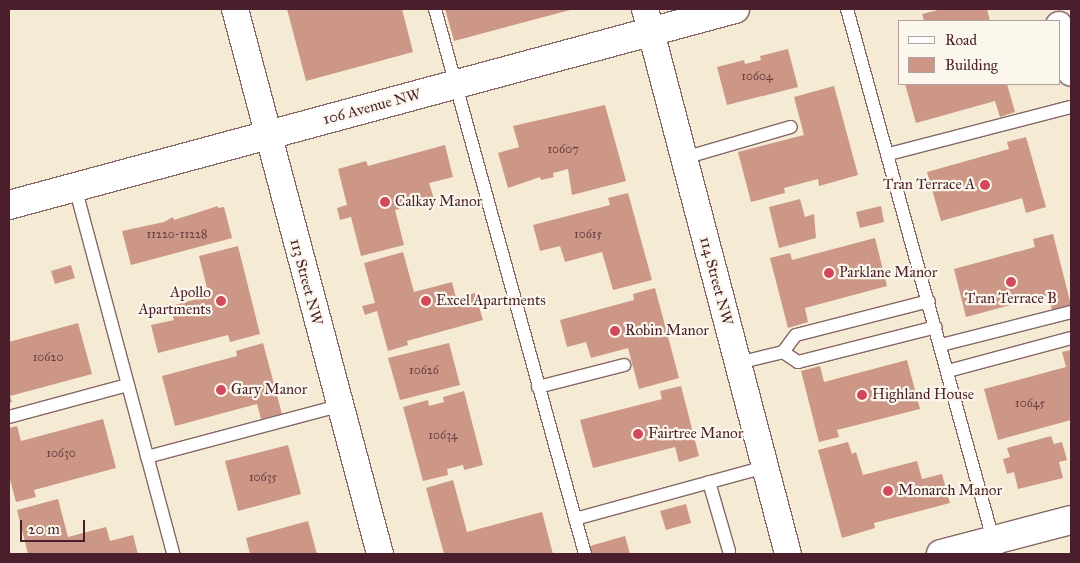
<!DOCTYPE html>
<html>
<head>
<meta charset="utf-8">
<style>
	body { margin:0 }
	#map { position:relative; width:1080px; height:563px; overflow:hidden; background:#f5ead4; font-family:"IM FELL Great Primer",serif }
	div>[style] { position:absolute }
	.building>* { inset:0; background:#cc9787 }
	.roads { filter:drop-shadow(1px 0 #866666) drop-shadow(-1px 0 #866666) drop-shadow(0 1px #866666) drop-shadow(0 -1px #866666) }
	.lane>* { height:12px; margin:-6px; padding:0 6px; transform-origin:6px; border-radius:6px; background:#fff }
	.street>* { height:26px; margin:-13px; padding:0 13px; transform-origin:13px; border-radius:13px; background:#fff }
	.secondary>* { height:28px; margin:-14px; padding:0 14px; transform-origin:14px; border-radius:14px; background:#fff }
	.dots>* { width:14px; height:14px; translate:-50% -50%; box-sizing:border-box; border:2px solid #fbf7ec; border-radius:50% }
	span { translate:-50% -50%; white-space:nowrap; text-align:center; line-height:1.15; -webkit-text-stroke:4.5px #fbf7ec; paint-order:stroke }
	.number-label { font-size:12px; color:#6a3d42 }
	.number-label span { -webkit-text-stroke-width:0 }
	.street-label { font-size:15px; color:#4a1f2b }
	.poi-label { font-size:15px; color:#4a1f2b }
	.right { translate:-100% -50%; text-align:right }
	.left { translate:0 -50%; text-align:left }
	.frame { position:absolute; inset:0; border:10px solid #4a1f2b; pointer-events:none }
	.legend { position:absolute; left:898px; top:20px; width:162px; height:65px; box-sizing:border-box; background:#fbf7ec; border:1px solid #b4a19f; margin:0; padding:6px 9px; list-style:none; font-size:15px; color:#4a1f2b }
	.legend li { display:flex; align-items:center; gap:10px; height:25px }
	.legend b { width:25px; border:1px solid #b4a19f }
	.scale { position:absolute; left:20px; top:520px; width:65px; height:22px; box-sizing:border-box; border:2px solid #4a1f2b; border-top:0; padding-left:6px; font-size:15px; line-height:18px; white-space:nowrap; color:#4a1f2b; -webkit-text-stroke:4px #fbf7ec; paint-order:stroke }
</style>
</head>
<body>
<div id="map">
	<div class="building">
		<div style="clip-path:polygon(287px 9px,402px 9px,413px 52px,306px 81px)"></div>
		<div style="clip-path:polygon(445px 9px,574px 9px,454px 41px)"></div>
		<div style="clip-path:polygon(942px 9px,987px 9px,990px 21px,924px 21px,922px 14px)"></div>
		<div style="clip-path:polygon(788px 49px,798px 87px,727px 105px,717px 67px,744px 60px,745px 64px,761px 60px,760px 56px)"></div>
		<div style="clip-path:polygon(905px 84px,1007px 84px,1015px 112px,1000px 117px,995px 101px,916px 123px)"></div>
		<div style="clip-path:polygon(834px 86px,858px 175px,819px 186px,818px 179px,784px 188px,785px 193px,751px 202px,738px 152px,804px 135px,794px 97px)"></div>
		<div style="clip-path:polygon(605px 105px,626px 181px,572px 195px,568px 169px,553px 173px,554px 177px,541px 180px,540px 177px,508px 188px,498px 153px,519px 147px,513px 126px)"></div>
		<div style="clip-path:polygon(1026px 137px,1046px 207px,1026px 213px,1022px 198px,941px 221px,927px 172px,1009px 149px,1007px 142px)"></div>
		<div style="clip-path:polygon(445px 145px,453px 177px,429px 183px,434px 199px,395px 210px,404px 245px,361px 256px,351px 217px,340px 220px,337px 208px,347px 205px,338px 169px,366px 161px,368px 166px)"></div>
		<div style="clip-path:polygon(628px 193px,652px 280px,613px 290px,602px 252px,565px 262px,560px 246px,540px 251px,533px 225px,610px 205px,608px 198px)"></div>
		<div style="clip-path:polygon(800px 199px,805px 217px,814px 214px,816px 238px,779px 248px,769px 207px)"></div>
		<div style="clip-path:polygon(218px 206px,218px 208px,224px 207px,232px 238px,131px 265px,122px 231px,164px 222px,173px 217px,174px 220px)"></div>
		<div style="clip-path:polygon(881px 206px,884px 222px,860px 228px,856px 212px)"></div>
		<div style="clip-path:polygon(1053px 234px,1071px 305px,1052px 310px,1048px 295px,966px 317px,954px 269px,1035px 247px,1033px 239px)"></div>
		<div style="clip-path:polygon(875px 238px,887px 286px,805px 308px,808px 322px,788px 328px,770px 258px,790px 253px,792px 260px)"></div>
		<div style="clip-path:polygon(238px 246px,260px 334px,230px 342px,228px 335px,158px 353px,151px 325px,174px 320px,170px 306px,209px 296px,199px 256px)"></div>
		<div style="clip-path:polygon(403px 252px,414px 292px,452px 282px,456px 298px,475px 293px,483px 320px,407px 341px,408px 345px,388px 351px,377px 311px,365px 315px,362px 306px,375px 303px,364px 263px)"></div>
		<div style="clip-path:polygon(71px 265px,75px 278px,55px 284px,51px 271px)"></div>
		<div style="clip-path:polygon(655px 288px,679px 378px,639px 389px,628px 348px,591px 358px,586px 342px,567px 347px,560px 320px,634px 300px,633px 294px)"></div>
		<div style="clip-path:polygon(78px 323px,92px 374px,10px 396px,12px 402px,9px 403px,9px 342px)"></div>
		<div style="clip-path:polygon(263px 343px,282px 414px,261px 419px,257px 404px,175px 426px,162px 376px,237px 356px,236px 351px)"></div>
		<div style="clip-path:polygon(449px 343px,460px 385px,400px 400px,388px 358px)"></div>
		<div style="clip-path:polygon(1071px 350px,1071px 420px,998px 440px,984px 389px,1066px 367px,1062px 352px)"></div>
		<div style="clip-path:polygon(907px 360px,920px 409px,837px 430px,839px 437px,819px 442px,801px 371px,820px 366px,824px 382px)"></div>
		<div style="clip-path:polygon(681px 386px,699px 456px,679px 462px,675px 447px,593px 468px,580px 420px,662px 399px,660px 391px)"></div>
		<div style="clip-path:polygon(464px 391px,483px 465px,464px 470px,463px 465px,447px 469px,448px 475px,423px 481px,403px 407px,428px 400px,429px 406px,444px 402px,443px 397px)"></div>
		<div style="clip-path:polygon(103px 419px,116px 468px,34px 490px,36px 497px,16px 502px,9px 476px,9px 428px,17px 426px,21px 441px)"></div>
		<div style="clip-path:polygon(1051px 436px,1054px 444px,1062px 442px,1067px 460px,1059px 462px,1063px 478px,1018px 489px,1014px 472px,1007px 474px,1003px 459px,1010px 457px,1007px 448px)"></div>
		<div style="clip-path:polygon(848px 442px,852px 454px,856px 452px,863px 475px,917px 461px,922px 479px,942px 474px,950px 503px,874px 523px,875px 528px,842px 538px,818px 450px)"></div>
		<div style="clip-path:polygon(288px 445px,301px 494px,238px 511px,225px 461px)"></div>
		<div style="clip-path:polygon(453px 480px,467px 532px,542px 512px,553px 554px,444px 554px,426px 488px)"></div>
		<div style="clip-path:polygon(58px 499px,68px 537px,106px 527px,110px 541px,133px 535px,138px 554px,28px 554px,17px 510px)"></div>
		<div style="clip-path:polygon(686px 504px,691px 523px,666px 530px,660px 511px)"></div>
		<div style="clip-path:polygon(308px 521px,317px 554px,250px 554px,246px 538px)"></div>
		<div style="clip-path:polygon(625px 536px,630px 554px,592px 554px,590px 546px)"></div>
	</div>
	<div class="roads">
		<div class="lane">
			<div style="left:435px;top:9px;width:565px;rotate:74.61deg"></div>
			<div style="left:847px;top:9px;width:565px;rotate:74.61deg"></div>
			<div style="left:889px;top:154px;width:188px;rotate:-14.5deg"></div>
			<div style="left:684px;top:158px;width:111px;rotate:-16.2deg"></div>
			<div style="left:75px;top:187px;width:380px;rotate:75deg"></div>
			<div style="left:941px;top:345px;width:134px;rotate:-14.2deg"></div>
			<div style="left:783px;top:352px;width:18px;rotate:34deg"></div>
			<div style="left:798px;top:362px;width:142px;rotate:-14.2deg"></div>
			<div style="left:738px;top:363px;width:46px;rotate:-13.7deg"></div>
			<div style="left:783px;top:352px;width:21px;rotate:-53deg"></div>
			<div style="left:796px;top:335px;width:137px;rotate:-14.3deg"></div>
			<div style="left:948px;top:371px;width:127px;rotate:-15deg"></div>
			<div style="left:538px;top:387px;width:89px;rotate:-14.3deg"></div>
			<div style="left:9px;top:417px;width:123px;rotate:-15.1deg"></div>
			<div style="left:147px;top:457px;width:199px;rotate:-14.9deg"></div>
			<div style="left:709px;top:482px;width:72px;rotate:73.8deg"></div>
			<div style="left:575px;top:519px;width:197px;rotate:-15.3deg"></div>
		</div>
		<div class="street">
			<div style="left:235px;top:9px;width:564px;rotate:75.1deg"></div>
			<div style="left:645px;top:9px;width:563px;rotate:75.3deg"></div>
			<div style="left:1059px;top:25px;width:49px;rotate:76deg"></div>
		</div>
		<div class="secondary">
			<div style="left:9px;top:205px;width:752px;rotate:-15.11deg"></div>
			<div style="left:941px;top:554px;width:134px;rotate:-14.7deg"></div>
		</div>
	</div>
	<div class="dots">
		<div style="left:985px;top:185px;background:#d1495b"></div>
		<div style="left:385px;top:202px;background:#d1495b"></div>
		<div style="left:829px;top:273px;background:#d1495b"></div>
		<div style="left:1011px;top:282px;background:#d1495b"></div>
		<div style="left:221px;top:301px;background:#d1495b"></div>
		<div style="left:426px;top:301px;background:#d1495b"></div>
		<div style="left:615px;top:331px;background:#d1495b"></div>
		<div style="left:221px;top:390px;background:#d1495b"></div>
		<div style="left:862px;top:395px;background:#d1495b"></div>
		<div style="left:638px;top:434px;background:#d1495b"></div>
		<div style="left:888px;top:491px;background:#d1495b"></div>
	</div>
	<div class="number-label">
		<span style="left:757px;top:77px">10604</span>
		<span style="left:563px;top:150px">10607</span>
		<span style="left:177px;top:235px">11220-11228</span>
		<span style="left:588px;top:235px">10615</span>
		<span style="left:48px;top:358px">10620</span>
		<span style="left:424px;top:371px">10626</span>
		<span style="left:1030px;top:404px">10645</span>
		<span style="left:443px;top:436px">10634</span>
		<span style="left:61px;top:454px">10630</span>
		<span style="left:263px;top:478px">10635</span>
	</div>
	<div class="street-label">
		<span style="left:372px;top:107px;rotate:-15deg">106 Avenue NW</span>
		<span style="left:716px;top:281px;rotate:75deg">114 Street NW</span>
		<span style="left:306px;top:282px;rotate:75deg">113 Street NW</span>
	</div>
	<div class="poi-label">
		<span class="right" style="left:975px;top:185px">Tran Terrace A</span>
		<span class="left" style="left:395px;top:202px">Calkay Manor</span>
		<span class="left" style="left:839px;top:273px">Parklane Manor</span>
		<span class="right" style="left:211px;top:301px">Apollo<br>Apartments</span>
		<span style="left:1011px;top:299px">Tran Terrace B</span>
		<span class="left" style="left:436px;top:301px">Excel Apartments</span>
		<span class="left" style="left:625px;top:331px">Robin Manor</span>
		<span class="left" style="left:231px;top:390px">Gary Manor</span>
		<span class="left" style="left:872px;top:395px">Highland House</span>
		<span class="left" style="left:648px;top:434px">Fairtree Manor</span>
		<span class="left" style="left:898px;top:491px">Monarch Manor</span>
	</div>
	<div class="frame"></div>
	<ul class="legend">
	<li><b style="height:6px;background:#fff"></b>Road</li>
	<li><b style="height:14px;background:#cc9787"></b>Building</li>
	</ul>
	<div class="scale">20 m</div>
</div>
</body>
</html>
